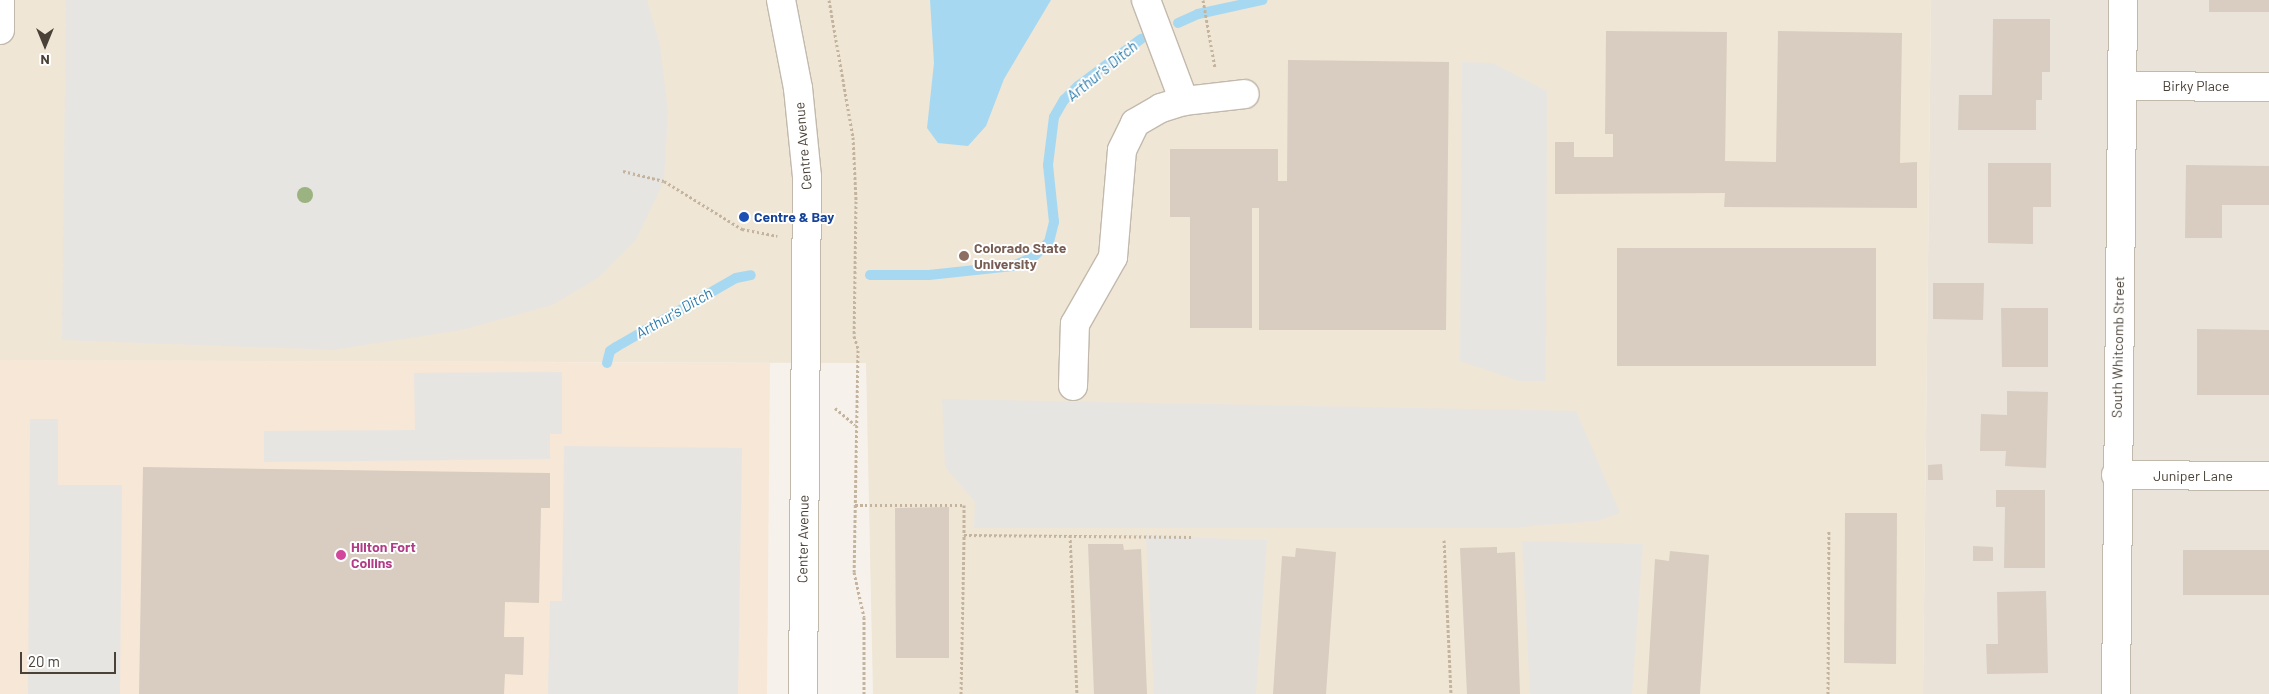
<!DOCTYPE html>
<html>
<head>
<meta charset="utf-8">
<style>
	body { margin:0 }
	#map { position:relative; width:2269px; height:694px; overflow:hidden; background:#f6f2eb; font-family:Barlow,sans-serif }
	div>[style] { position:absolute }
	.residential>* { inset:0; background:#eae3d9 }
	.commercial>* { inset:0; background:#f7e7d7 }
	.education>* { inset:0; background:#efe6d5 }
	.parking>* { inset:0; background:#e7e5e2 }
	.water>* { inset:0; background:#a7d8f2 }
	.stream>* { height:10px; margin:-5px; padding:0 5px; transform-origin:5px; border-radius:5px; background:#a7d8f2 }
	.building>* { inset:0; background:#d8cdc0 }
	.path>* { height:3px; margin-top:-1.5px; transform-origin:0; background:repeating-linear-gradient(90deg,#c4b49e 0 2.5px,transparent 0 5px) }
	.roads { filter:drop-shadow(1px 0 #c2b9ad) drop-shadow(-1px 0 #c2b9ad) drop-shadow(0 1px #c2b9ad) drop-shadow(0 -1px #c2b9ad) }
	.minor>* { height:28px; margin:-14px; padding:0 14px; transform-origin:14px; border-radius:14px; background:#fff }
	.trees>* { width:16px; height:16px; margin:-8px; border-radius:50%; background:#9ab380 }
	.dots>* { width:14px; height:14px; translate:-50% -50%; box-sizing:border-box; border:2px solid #fff; border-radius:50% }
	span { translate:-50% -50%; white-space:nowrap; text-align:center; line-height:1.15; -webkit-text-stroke:4px #fff; paint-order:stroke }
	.street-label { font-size:14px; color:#4a4238 }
	.transit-label { font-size:14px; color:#164399; font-weight:700 }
	.left { translate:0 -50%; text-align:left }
	.education-label { font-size:14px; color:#785e54; font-weight:700 }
	.hotel-label { font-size:14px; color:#b23c85; font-weight:700 }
	.water-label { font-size:15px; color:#2b7ba9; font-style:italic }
	.north { position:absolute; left:20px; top:20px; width:50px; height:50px; -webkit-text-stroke:4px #fff; paint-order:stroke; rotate:180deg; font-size:14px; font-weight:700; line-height:20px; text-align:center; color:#4a4238 }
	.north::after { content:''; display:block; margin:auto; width:18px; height:22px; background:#4a4238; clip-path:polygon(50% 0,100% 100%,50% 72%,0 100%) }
	.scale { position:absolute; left:20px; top:652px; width:96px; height:22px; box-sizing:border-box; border:2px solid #4a4238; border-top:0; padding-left:6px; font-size:15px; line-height:18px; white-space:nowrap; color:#4a4238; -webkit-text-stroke:4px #fff; paint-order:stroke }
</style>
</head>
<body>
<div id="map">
	<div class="residential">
		<div style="clip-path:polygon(1931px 0,2269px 0,2269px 694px,1923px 694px)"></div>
	</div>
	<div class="commercial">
		<div style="clip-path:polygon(0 360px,770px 363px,767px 694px,0 694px)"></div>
	</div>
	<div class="education">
		<div style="clip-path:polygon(0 0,1931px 0,1923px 694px,873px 694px,866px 363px,0 360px)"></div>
	</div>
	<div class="parking">
		<div style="clip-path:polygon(66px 0,647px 0,660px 45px,668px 112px,664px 181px,636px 240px,598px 278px,552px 305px,462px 330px,332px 350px,62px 340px)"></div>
		<div style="clip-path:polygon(1462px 62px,1492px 63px,1547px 91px,1546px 381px,1519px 381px,1460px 361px)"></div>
		<div style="clip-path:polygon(562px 372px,562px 434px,550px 434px,550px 459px,264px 462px,264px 431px,415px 430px,414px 373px)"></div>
		<div style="clip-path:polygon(942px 399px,1576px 411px,1620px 513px,1597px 521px,1510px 528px,974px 528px,975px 502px,945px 467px)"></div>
		<div style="clip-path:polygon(30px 419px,58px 419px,58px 485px,122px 485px,120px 694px,28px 694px)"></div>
		<div style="clip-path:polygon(564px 446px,742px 448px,738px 694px,548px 694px,550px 601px,562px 601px)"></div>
		<div style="clip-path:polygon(1146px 536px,1267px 540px,1256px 694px,1154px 694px)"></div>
		<div style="clip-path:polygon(1522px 541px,1643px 544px,1632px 694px,1530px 694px)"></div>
	</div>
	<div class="water">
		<div style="clip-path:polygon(930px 0,1051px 0,1004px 79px,986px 126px,968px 146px,938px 143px,927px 128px,934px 63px)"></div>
	</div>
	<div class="stream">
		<div style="left:1178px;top:23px;width:22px;rotate:-24deg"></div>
		<div style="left:1198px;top:14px;width:66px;rotate:-12.3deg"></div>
		<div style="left:870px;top:275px;width:59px"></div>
		<div style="left:929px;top:275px;width:84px;rotate:-6.1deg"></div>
		<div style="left:1013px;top:266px;width:22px;rotate:-24deg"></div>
		<div style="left:1033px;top:257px;width:22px;rotate:-43deg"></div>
		<div style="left:1049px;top:242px;width:21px;rotate:-76deg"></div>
		<div style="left:1054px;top:222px;width:57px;rotate:-96deg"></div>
		<div style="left:1048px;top:165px;width:48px;rotate:-82.9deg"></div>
		<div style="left:1054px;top:117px;width:20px;rotate:-60deg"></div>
		<div style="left:1064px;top:100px;width:20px;rotate:-45deg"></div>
		<div style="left:1078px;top:86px;width:79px;rotate:-36.7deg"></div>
		<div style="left:607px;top:363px;width:12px;rotate:-76deg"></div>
		<div style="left:610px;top:351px;width:7px;rotate:-34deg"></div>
		<div style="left:616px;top:347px;width:138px;rotate:-29.9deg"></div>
		<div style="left:736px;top:278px;width:15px;rotate:-11deg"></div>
	</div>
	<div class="building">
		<div style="clip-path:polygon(2209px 0,2269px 0,2269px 12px,2209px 12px)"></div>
		<div style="clip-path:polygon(1993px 19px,2050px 19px,2050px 72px,2042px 72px,2042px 100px,2036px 100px,2036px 130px,1958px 130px,1959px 95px,1992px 95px)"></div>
		<div style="clip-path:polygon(1606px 31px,1727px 32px,1725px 161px,1776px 162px,1778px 31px,1902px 33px,1900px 163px,1917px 162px,1917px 208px,1724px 207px,1725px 193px,1555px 194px,1555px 142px,1574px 142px,1574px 157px,1613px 157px,1613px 134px,1605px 134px)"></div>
		<div style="clip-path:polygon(1288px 60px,1449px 62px,1446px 330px,1259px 330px,1259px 208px,1252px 208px,1252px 328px,1190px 328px,1190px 217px,1170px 217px,1170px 149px,1278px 149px,1278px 181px,1287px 181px)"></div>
		<div style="clip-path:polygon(1988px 163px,2051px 163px,2051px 207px,2033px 207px,2033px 244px,1988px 243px)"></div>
		<div style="clip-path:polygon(2186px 165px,2269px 166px,2269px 205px,2222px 205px,2222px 238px,2185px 238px)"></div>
		<div style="clip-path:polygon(1617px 248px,1876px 248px,1876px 366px,1617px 366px)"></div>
		<div style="clip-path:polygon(1933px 283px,1984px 283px,1983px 320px,1933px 319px)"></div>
		<div style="clip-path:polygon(2001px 308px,2048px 308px,2048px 367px,2002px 367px)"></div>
		<div style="clip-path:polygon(2197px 329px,2269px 330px,2269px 395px,2197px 395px)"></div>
		<div style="clip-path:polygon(2007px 391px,2048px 392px,2046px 468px,2005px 466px,2006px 451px,1980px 451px,1981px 414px,2007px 415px)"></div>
		<div style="clip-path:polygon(1942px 464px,1943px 480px,1928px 480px,1928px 465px)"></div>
		<div style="clip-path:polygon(143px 467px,550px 473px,550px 508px,541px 508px,539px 603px,505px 602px,504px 637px,524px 637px,523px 675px,505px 674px,504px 694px,139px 694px)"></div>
		<div style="clip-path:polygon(1996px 490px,2045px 490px,2045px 568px,2004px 568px,2005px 507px,1996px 507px)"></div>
		<div style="clip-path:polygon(949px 507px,949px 658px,896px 658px,895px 508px)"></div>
		<div style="clip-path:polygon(1845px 513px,1897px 513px,1896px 664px,1844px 663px)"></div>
		<div style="clip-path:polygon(1088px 544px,1123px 544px,1124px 550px,1141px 549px,1147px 694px,1094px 694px)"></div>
		<div style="clip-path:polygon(1973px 546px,1993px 547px,1993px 561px,1973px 561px)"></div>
		<div style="clip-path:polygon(1497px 547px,1497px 553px,1515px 552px,1520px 694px,1467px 694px,1460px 548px)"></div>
		<div style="clip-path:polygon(1296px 548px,1336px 552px,1326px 694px,1273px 694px,1282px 556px,1295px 557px)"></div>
		<div style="clip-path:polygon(2183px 550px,2269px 550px,2269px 595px,2183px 595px)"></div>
		<div style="clip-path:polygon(1670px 551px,1709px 555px,1700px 694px,1647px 694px,1655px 559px,1669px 561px)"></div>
		<div style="clip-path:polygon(2046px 591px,2048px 673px,1987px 674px,1986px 644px,1998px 644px,1997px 592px)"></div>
	</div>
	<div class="path">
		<div style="left:829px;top:0;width:139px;rotate:80.1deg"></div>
		<div style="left:853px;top:137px;width:64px;rotate:87.3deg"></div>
		<div style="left:856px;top:201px;width:135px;rotate:90.8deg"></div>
		<div style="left:854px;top:336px;width:13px;rotate:72deg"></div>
		<div style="left:1203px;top:0;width:69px;rotate:80deg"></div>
		<div style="left:623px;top:171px;width:42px;rotate:13.7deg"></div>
		<div style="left:664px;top:181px;width:92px;rotate:31.6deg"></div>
		<div style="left:742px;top:229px;width:36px;rotate:11deg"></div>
		<div style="left:858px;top:350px;width:222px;rotate:91deg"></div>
		<div style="left:854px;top:572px;width:46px;rotate:77.5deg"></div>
		<div style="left:864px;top:617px;width:77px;rotate:90deg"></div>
		<div style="left:835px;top:408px;width:26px;rotate:40deg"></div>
		<div style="left:855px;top:505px;width:109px"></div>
		<div style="left:964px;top:505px;width:30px;rotate:90deg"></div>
		<div style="left:964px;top:535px;width:230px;rotate:0.5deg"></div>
		<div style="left:1070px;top:535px;width:159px;rotate:87.5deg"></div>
		<div style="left:1444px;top:540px;width:154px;rotate:87.4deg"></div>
		<div style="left:961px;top:694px;width:159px;rotate:-88.9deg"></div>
		<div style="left:1828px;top:694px;width:164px;rotate:-89.7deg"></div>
	</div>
	<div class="roads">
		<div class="minor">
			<div style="left:781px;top:0;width:90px;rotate:79.1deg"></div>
			<div style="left:798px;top:88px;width:89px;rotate:84.2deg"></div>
			<div style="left:807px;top:177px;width:517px;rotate:90.44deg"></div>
			<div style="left:1146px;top:0;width:108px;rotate:69.4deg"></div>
			<div style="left:0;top:30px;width:30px;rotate:-90deg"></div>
			<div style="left:2122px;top:86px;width:147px;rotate:0.4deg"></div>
			<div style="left:1073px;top:386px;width:62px;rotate:-88.2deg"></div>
			<div style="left:1075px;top:324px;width:77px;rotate:-60.4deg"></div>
			<div style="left:1113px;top:257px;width:107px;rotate:-85.2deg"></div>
			<div style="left:1122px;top:150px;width:30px;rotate:-64deg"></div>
			<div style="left:1135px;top:123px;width:30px;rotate:-30deg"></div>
			<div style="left:1161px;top:108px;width:24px;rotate:-17deg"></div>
			<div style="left:1184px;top:101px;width:61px;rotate:-6.5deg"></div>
			<div style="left:2116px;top:475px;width:153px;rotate:0.4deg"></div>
			<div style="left:2116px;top:694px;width:694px;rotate:-89.42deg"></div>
		</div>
	</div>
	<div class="trees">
		<div style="left:305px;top:195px"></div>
	</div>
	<div class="dots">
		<div style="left:744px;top:217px;background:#1a4fb4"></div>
		<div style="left:964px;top:256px;background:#8d6e63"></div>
		<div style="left:341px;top:555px;background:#d1479c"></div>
	</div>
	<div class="street-label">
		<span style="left:2196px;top:86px">Birky Place</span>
		<span style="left:803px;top:146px;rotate:-95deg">Centre Avenue</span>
		<span style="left:2118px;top:347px;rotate:-89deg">South Whitcomb Street</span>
		<span style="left:2193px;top:476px">Juniper Lane</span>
		<span style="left:803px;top:539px;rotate:-89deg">Center Avenue</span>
	</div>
	<div class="transit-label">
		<span class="left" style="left:754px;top:217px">Centre &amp; Bay</span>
	</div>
	<div class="education-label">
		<span class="left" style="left:974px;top:256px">Colorado State<br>University</span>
	</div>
	<div class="hotel-label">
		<span class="left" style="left:351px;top:555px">Hilton Fort<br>Collins</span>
	</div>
	<div class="water-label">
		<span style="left:1102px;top:71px;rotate:-39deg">Arthur's Ditch</span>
		<span style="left:674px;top:313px;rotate:-30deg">Arthur's Ditch</span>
	</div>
	<div class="north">N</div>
	<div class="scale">20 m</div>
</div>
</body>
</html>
